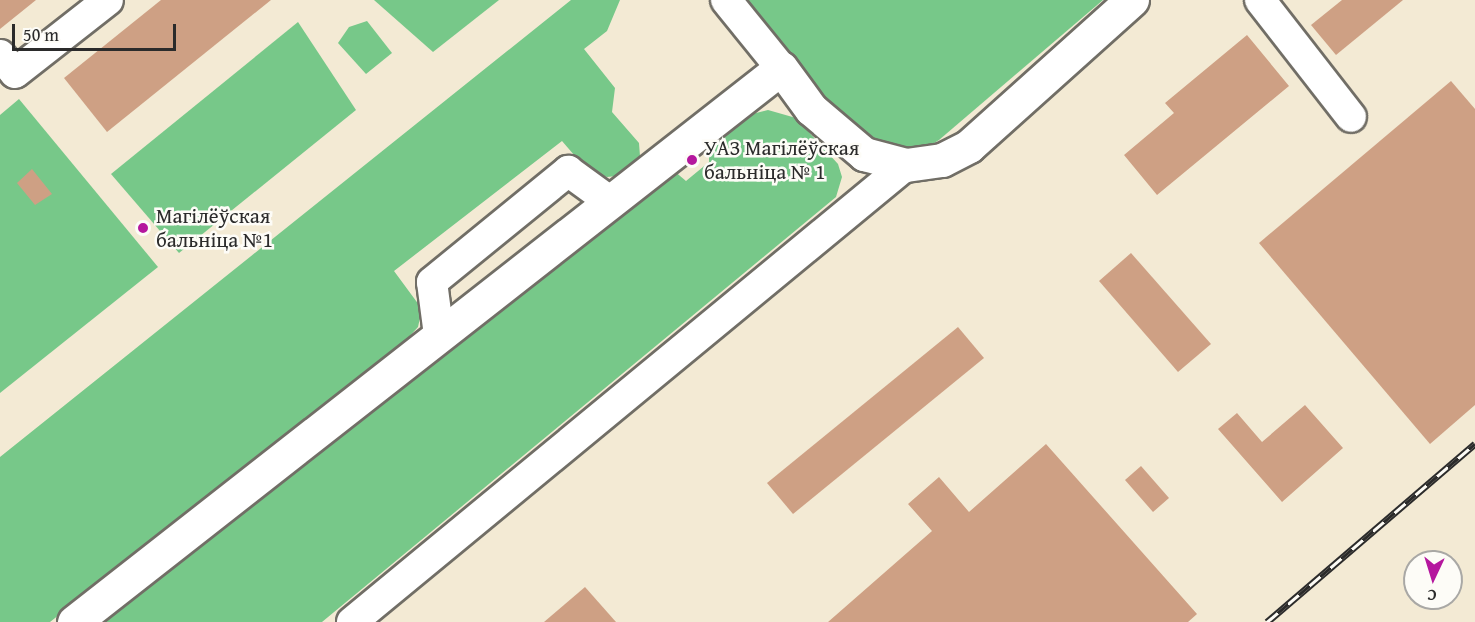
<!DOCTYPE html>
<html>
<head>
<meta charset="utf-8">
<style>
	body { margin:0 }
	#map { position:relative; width:1475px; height:622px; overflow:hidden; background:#f3ead4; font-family:"Gentium Book Plus",serif }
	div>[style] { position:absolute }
	.green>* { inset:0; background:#77c889 }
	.building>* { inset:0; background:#cea084 }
	.roads { filter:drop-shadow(2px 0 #716e66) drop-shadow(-2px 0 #716e66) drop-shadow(0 2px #716e66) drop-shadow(0 -2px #716e66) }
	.minor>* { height:30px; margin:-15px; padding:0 15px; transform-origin:15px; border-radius:15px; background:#fff }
	.major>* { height:33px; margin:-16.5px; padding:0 16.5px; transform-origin:16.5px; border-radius:16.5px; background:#fff }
	.rail>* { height:7px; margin-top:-3.5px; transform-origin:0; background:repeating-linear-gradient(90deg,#fdfcf7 0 14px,#2b2b2b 0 28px); box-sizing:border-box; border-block:2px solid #2b2b2b }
	.dots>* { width:16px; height:16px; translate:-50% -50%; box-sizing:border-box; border:3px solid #fdfcf7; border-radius:50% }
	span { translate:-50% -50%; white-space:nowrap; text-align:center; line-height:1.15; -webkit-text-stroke:5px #fdfcf7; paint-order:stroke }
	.poi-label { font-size:21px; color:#2b2b2b }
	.left { translate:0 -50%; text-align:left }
	.north { position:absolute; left:1403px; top:550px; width:60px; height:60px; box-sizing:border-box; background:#fdfcf7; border:2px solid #a9a8a5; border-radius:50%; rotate:184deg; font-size:16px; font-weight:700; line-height:24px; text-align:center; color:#2b2b2b }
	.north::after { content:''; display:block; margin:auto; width:21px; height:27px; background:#b5179e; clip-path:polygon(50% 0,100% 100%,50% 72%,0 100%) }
	.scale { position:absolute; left:12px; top:24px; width:164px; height:27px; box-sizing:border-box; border:3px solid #2b2b2b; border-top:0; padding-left:8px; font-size:18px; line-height:21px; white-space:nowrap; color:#2b2b2b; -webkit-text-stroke:4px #fdfcf7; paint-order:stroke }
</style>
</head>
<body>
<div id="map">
	<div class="green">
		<div style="clip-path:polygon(374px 0,499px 0,433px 52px)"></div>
		<div style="clip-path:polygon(571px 0,620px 0,607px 31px,584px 49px,615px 88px,612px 112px,639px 143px,640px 156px,617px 176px,607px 177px,587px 170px,562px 141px,394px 271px,422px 309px,418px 327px,407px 339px,50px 622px,0 622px,0 457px)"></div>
		<div style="clip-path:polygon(746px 0,1103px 0,939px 140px,928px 147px,904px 149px,877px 142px,833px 108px)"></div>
		<div style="clip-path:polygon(367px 21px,392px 53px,366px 74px,338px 43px,349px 27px)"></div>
		<div style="clip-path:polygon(298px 22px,356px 110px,179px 253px,111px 174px)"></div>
		<div style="clip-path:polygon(19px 99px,158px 267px,0 393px,0 115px)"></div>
		<div style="clip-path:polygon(768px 110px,796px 118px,838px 164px,842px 177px,836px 197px,322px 622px,96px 622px,673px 170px,686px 181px,709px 162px,709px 145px,744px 116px)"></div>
	</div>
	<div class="building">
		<div style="clip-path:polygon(0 0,36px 0,0 29px)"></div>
		<div style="clip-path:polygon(161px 0,271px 0,107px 132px,64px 78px)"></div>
		<div style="clip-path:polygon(1342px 0,1403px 0,1336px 55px,1311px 25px)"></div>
		<div style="clip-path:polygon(1247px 35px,1289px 86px,1157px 195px,1124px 155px,1174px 113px,1165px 103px)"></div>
		<div style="clip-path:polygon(1451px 81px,1475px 109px,1475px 405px,1430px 444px,1259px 243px)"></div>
		<div style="clip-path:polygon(32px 169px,52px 194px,35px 205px,17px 183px)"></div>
		<div style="clip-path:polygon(1131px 253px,1211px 344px,1178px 372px,1099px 281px)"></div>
		<div style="clip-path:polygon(958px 327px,984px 358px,793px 514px,767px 483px)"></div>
		<div style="clip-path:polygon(1305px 405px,1343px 448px,1282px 502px,1218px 429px,1237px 413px,1262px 442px)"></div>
		<div style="clip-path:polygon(1046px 444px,1197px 614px,1188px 622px,828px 622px,932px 531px,908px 504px,939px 477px,969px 512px)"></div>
		<div style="clip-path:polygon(1141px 466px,1169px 498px,1153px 512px,1125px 480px)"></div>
		<div style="clip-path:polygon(585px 587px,616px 622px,544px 622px)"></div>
	</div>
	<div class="roads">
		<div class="minor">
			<div style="left:726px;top:0;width:87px;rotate:51deg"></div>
			<div style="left:1260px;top:0;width:148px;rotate:52.1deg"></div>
			<div style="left:0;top:55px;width:23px;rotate:50deg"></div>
			<div style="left:15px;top:73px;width:118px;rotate:-38.1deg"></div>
			<div style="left:439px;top:335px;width:53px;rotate:-97.5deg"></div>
			<div style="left:432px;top:282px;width:176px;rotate:-39.2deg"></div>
			<div style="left:568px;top:171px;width:54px;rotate:36deg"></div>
			<div style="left:352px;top:622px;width:718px;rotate:-39.52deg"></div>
		</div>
		<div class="major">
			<div style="left:74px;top:622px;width:898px;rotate:-38.08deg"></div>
			<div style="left:781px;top:68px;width:51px;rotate:53.8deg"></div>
			<div style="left:811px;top:109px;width:70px;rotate:40.3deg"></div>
			<div style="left:864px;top:154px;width:43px;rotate:14.7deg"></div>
			<div style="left:906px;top:165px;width:36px;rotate:-8deg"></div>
			<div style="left:942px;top:160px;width:30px;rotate:-27deg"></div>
			<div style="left:969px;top:146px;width:219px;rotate:-41.9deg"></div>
		</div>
	</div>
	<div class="rail">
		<div style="left:1267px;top:622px;width:274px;rotate:-40.6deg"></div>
	</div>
	<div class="dots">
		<div style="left:692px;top:160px;background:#b5179e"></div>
		<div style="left:143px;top:228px;background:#b5179e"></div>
	</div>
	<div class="poi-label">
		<span class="left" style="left:704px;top:160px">УАЗ Магілёўская<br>бальніца № 1</span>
		<span class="left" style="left:156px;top:228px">Магілёўская<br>бальніца №1</span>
	</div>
	<div class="north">С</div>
	<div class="scale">50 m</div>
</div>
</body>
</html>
